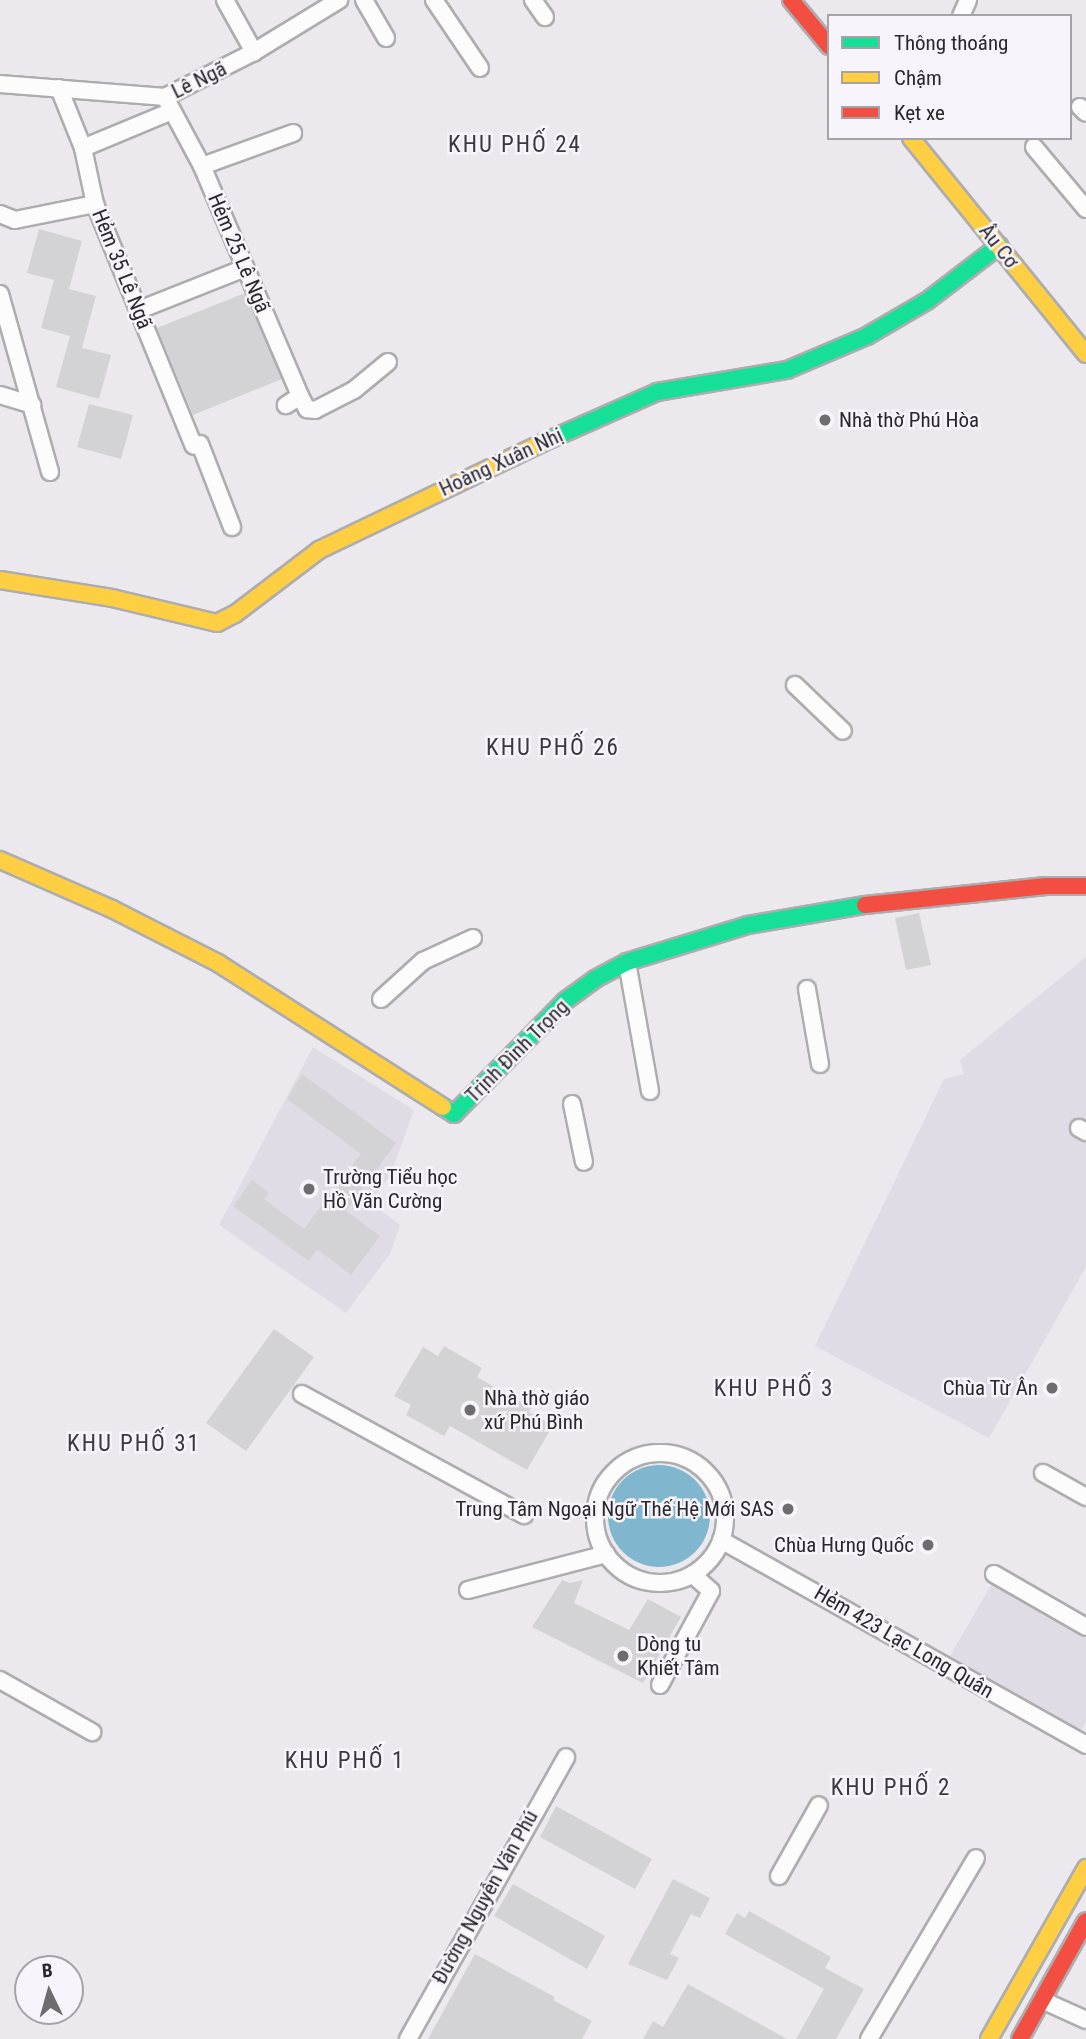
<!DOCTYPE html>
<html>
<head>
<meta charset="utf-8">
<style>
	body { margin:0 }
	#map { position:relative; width:1086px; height:2039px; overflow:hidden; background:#ebe9ed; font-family:"Roboto Condensed",sans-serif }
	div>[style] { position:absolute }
	.built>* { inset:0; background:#e0dce5 }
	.water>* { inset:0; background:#81b7ce }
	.round { border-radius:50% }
	.building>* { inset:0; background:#d3d3d5 }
	.roads { filter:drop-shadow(2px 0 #adacaf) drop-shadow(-2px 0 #adacaf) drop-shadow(0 2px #adacaf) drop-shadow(0 -2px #adacaf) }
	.street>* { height:16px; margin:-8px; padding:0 8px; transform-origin:8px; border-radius:8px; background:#fcfcfc }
	.street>.ring { margin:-8px; padding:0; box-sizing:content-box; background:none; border:16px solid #fcfcfc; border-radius:50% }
	.fast>* { height:16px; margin:-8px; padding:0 8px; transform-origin:8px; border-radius:8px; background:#16e098 }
	.slow>* { height:16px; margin:-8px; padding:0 8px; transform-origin:8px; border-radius:8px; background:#ffcf43 }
	.jam>* { height:16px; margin:-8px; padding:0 8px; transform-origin:8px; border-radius:8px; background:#f24e42 }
	.dots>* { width:19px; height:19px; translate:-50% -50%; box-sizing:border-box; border:4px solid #f8f4fc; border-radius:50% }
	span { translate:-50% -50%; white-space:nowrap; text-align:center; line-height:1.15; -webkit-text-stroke:5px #f8f4fc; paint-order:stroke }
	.street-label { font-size:21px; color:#29282b }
	.poi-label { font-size:21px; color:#29282b }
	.left { translate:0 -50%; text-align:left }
	.right { translate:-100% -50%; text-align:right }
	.neighbourhood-label { font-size:23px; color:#3b383f; letter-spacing:2px }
	.legend { position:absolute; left:827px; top:14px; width:245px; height:126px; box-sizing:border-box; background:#f8f4fc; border:2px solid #a5a2a8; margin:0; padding:9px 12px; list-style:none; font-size:21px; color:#29282b }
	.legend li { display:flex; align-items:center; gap:14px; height:35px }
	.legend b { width:35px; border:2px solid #a5a2a8 }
	.north { position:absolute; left:14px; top:1955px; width:70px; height:70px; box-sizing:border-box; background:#f8f4fc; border:2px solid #a5a2a8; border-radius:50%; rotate:355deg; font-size:19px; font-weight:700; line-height:28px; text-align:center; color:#29282b }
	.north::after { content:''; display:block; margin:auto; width:24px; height:32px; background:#6d6c6f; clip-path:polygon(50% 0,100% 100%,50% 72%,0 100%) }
</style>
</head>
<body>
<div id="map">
	<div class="built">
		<div style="clip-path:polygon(1086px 957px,1086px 1267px,989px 1438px,815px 1346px,944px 1079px,964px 1074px,960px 1060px)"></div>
		<div style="clip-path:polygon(313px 1047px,414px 1110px,390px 1176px,370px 1202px,400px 1225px,390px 1254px,346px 1313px,219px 1225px)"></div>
		<div style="clip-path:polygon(994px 1580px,1086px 1633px,1086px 1722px,1081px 1730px,950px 1656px)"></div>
	</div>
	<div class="water">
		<div class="round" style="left:608px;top:1465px;width:102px;height:102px"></div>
	</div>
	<div class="building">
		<div style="clip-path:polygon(39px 229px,82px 241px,69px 289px,96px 296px,82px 348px,111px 355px,99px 399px,56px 387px,70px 336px,41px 328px,54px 280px,27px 273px)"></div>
		<div style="clip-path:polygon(245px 293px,282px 379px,193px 415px,157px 328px)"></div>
		<div style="clip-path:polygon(89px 404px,133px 415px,121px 459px,77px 447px)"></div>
		<div style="clip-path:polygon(919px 913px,931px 965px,906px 970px,895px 918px)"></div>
		<div style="clip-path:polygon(302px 1074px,396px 1143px,346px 1211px,380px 1236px,351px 1275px,317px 1249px,309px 1261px,233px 1206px,252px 1180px,269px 1193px,264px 1199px,304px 1229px,361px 1154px,287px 1099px)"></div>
		<div style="clip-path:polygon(274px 1329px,314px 1357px,246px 1451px,206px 1423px)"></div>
		<div style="clip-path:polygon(444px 1346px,482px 1368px,477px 1377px,531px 1408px,529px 1412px,553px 1425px,527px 1470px,450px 1426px,444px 1436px,406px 1415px,411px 1405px,394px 1396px,423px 1347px,438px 1356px)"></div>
		<div style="clip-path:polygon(562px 1580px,570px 1583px,583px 1580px,574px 1603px,629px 1630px,648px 1599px,681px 1617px,643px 1683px,532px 1627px)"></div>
		<div style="clip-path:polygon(556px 1806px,652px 1859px,635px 1889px,540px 1837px)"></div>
		<div style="clip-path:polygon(673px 1879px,710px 1898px,700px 1918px,691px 1914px,670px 1954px,679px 1958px,667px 1980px,628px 1964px)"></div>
		<div style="clip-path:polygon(513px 1884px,605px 1936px,587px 1969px,494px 1916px)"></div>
		<div style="clip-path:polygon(749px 1911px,831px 1957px,825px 1968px,864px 1989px,836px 2039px,796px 2039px,824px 1989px,725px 1934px,737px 1913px,745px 1918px)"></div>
		<div style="clip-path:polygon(475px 1954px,555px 1997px,553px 2000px,592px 2021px,582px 2039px,428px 2039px)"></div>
		<div style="clip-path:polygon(688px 1984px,787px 2039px,643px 2039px,653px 2021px,663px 2027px)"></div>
	</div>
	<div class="roads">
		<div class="street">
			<div style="left:225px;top:0;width:60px;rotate:60.9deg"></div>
			<div style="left:364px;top:0;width:44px;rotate:59.9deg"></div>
			<div style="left:434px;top:0;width:82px;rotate:55.9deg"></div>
			<div style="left:533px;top:0;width:21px;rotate:55deg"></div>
			<div style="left:961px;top:16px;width:17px;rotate:-66deg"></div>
			<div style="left:0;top:84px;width:166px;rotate:4.5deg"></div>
			<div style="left:165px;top:97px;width:100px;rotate:-26.8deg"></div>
			<div style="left:254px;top:52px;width:100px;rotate:-31.5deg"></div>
			<div style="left:59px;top:88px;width:65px;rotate:68.2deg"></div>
			<div style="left:83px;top:148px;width:57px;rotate:77.9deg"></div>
			<div style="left:95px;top:204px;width:261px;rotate:67.8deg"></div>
			<div style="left:165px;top:97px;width:78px;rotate:61.8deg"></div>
			<div style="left:202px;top:166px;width:250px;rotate:66.9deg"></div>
			<div style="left:300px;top:396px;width:17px;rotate:147deg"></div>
			<div style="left:1080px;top:107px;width:8px;rotate:45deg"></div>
			<div style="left:1034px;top:147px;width:81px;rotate:50deg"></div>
			<div style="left:83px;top:148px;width:96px;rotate:-22.6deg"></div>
			<div style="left:202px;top:166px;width:97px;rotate:-19.9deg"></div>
			<div style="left:0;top:214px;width:16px;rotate:22deg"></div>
			<div style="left:15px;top:220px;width:82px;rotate:-11.3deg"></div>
			<div style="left:0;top:294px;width:185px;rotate:74.3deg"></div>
			<div style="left:139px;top:310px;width:114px;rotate:-21.6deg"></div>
			<div style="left:0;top:395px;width:34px;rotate:17deg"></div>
			<div style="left:300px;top:396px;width:15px;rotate:62deg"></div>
			<div style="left:307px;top:409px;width:8px;rotate:7deg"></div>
			<div style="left:315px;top:410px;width:44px;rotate:-27.1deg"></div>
			<div style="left:354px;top:390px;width:44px;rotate:-39.5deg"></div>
			<div style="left:200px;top:444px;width:89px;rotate:68.9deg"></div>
			<div style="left:795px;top:685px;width:66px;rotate:43.8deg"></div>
			<div style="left:627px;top:962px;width:131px;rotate:79.9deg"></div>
			<div style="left:807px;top:989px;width:76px;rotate:80.2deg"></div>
			<div style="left:381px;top:999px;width:57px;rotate:-42.1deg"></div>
			<div style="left:423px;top:961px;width:55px;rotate:-24.7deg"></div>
			<div style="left:572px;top:1104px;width:59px;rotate:78.3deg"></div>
			<div style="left:1079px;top:1128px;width:8px;rotate:30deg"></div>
			<div style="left:302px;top:1394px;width:253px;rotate:28.6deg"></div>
			<div class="ring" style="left:595px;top:1453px;width:114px;height:114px"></div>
			<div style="left:1043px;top:1473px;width:49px;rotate:29.2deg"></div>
			<div style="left:721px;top:1540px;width:419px;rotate:29.3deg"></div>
			<div style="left:994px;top:1574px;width:106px;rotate:29.9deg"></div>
			<div style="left:468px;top:1590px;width:143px;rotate:-14.6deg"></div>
			<div style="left:0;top:1680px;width:106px;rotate:29.5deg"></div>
			<div style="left:660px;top:1685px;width:107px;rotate:-61.5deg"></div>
			<div style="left:711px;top:1591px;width:25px;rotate:-138deg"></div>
			<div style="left:779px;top:1876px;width:81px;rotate:-60.6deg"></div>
			<div style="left:1042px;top:2000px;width:48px;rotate:24.4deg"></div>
			<div style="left:408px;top:2039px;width:323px;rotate:-60.7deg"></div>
			<div style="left:869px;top:2039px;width:210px;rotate:-59.4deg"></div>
		</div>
		<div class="fast">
			<div style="left:542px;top:443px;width:126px;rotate:-23.9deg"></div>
			<div style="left:657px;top:392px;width:132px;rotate:-9.6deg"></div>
			<div style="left:787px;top:370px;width:87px;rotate:-23deg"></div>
			<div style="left:867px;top:336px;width:69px;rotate:-30.3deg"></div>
			<div style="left:927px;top:301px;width:91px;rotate:-37.4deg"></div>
			<div style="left:443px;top:1107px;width:13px;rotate:32deg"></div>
			<div style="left:454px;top:1114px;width:158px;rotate:-45.5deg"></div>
			<div style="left:565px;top:1001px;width:37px;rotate:-36deg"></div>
			<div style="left:595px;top:979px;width:36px;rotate:-28deg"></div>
			<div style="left:627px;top:962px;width:127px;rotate:-17deg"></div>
			<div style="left:748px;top:925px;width:119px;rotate:-9.7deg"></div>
		</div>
		<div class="slow">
			<div style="left:911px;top:138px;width:278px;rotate:51deg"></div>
			<div style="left:0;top:580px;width:113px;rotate:9.1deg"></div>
			<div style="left:112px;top:598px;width:108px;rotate:13.4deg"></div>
			<div style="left:217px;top:623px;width:20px;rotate:-27deg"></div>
			<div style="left:235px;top:614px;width:106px;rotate:-37.3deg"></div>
			<div style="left:319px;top:550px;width:247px;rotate:-25.6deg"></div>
			<div style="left:0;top:860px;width:122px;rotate:23.6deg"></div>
			<div style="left:112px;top:909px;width:119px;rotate:27deg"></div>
			<div style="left:218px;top:963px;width:267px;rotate:32.6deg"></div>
			<div style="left:989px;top:2039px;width:197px;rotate:-60.4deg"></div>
		</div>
		<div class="jam">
			<div style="left:791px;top:0;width:60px;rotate:50.4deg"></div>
			<div style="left:865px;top:905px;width:182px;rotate:-6deg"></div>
			<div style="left:1046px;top:886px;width:40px"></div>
			<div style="left:1020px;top:2039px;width:135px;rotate:-60.8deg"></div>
		</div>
	</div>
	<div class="dots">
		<div style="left:825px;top:420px;background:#6d6c6f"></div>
		<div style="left:309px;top:1189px;background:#6d6c6f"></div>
		<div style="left:1052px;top:1388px;background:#6d6c6f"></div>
		<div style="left:470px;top:1410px;background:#6d6c6f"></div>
		<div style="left:788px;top:1509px;background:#6d6c6f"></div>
		<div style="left:928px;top:1545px;background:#6d6c6f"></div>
		<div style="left:623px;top:1656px;background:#6d6c6f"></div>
	</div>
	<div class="street-label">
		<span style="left:199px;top:80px;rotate:-26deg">Lê Ngã</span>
		<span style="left:999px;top:246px;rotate:52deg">Âu Cơ</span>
		<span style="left:239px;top:253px;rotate:67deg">Hẻm 25 Lê Ngã</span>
		<span style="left:122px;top:269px;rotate:68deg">Hẻm 35 Lê Ngã</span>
		<span style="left:501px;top:462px;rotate:-25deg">Hoàng Xuân Nhị</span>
		<span style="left:517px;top:1051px;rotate:-45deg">Trịnh Đình Trọng</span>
		<span style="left:904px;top:1642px;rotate:30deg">Hẻm 423 Lạc Long Quân</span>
		<span style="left:485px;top:1897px;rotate:-61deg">Đường Nguyễn Văn Phú</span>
	</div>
	<div class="poi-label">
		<span class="left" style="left:839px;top:420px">Nhà thờ Phú Hòa</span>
		<span class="left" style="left:323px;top:1189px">Trường Tiểu học<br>Hồ Văn Cường</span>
		<span class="right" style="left:1038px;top:1388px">Chùa Từ Ân</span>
		<span class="left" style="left:484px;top:1410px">Nhà thờ giáo<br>xứ Phú Bình</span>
		<span class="right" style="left:774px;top:1509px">Trung Tâm Ngoại Ngữ Thế Hệ Mới SAS</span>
		<span class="right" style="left:914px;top:1545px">Chùa Hưng Quốc</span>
		<span class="left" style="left:637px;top:1656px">Dòng tu<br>Khiết Tâm</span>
	</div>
	<div class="neighbourhood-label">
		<span style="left:515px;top:145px">KHU PHỐ 24</span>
		<span style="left:553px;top:748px">KHU PHỐ 26</span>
		<span style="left:774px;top:1389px">KHU PHỐ 3</span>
		<span style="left:134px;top:1444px">KHU PHỐ 31</span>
		<span style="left:345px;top:1761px">KHU PHỐ 1</span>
		<span style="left:891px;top:1788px">KHU PHỐ 2</span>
	</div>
	<ul class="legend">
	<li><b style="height:9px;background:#16e098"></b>Thông thoáng</li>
	<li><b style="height:9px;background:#ffcf43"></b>Chậm</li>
	<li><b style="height:9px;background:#f24e42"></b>Kẹt xe</li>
	</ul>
	<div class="north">B</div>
</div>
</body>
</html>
